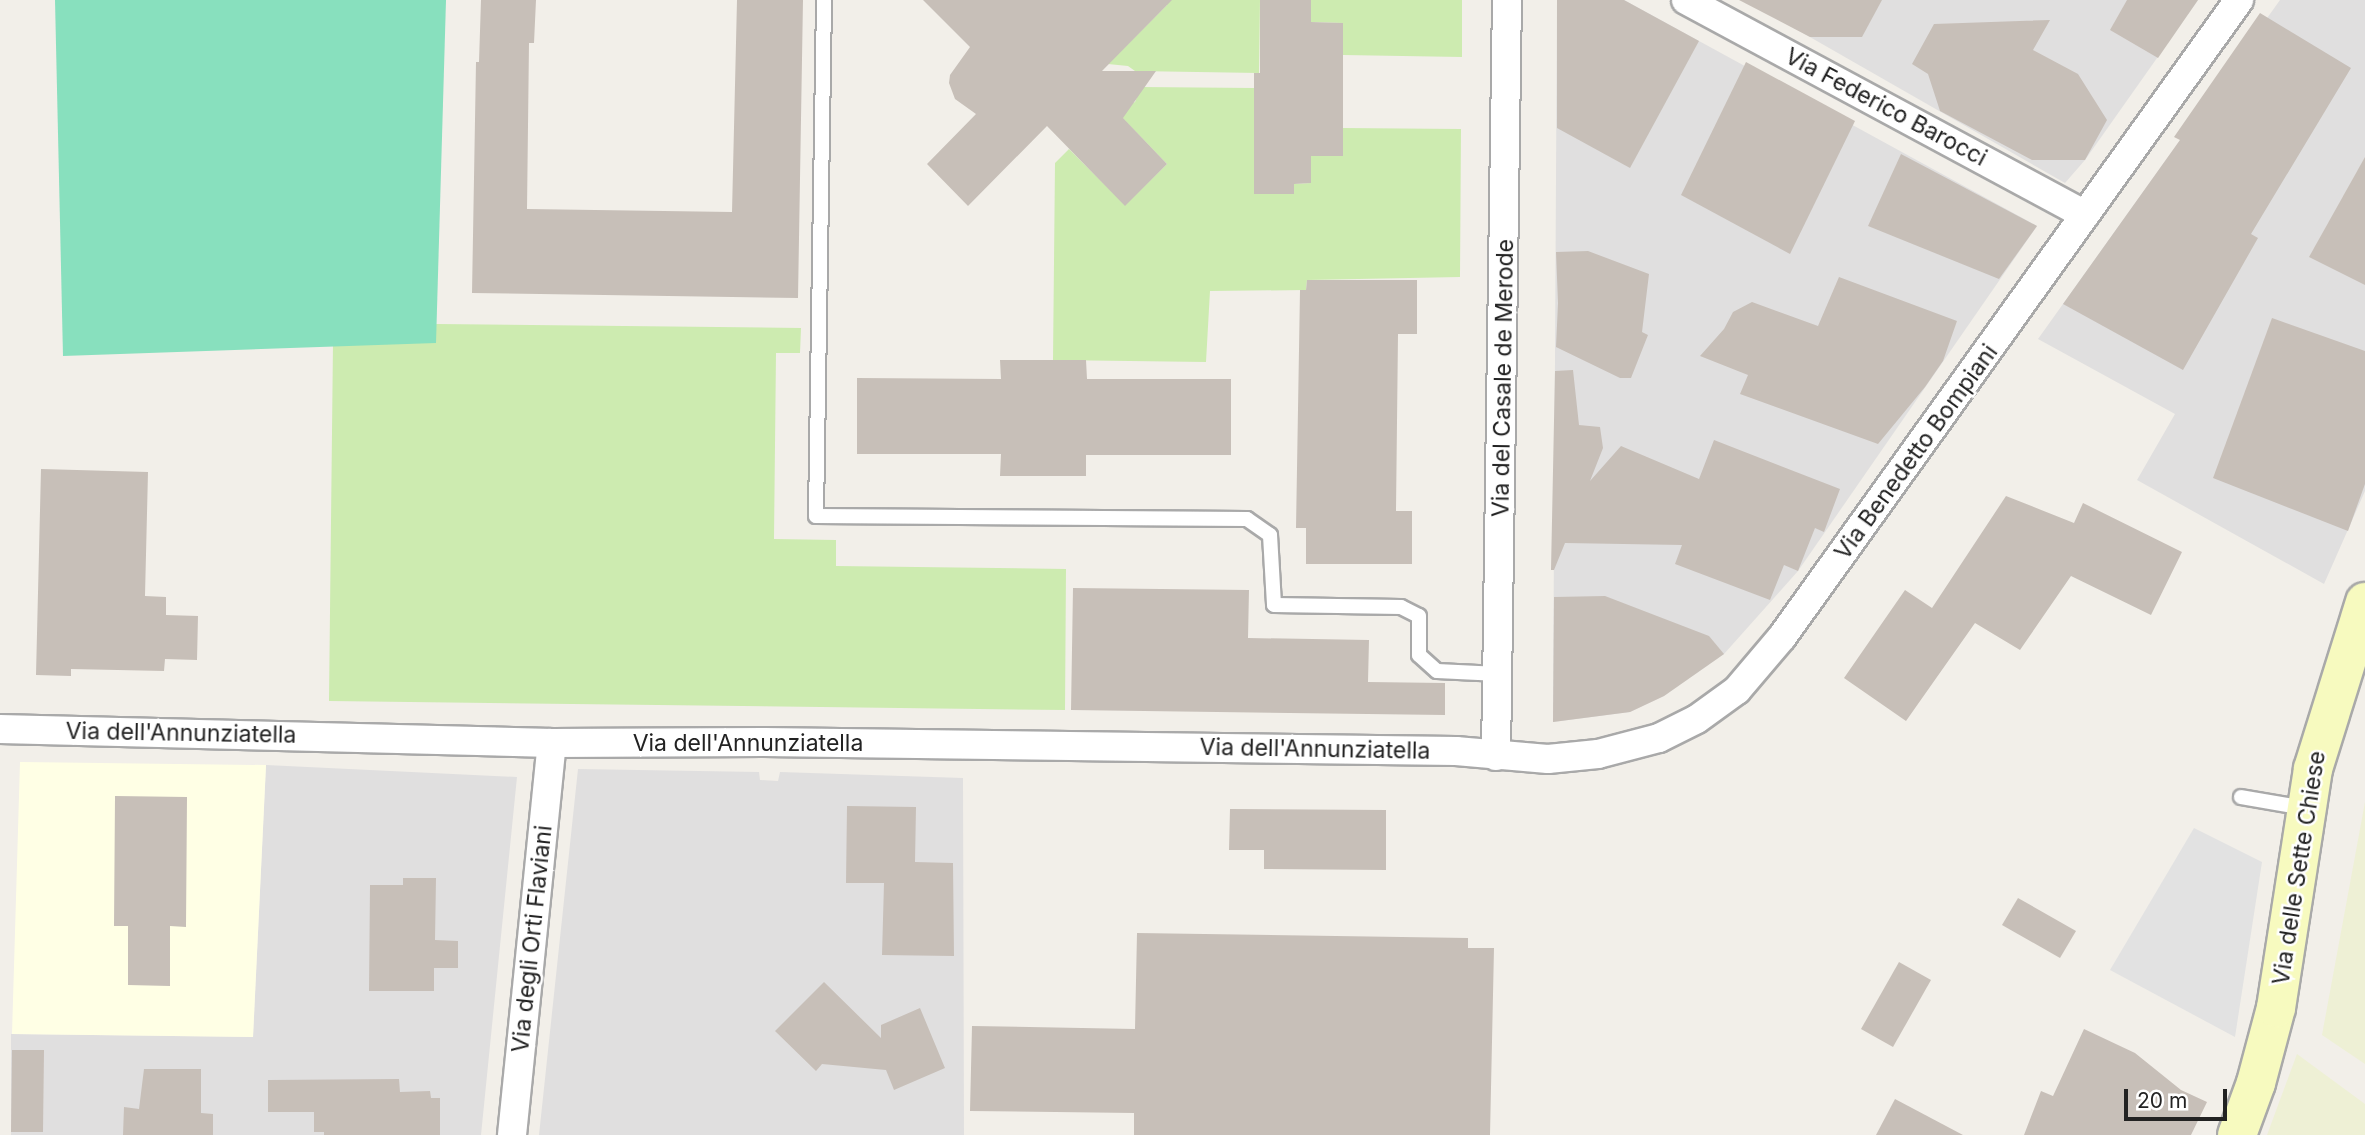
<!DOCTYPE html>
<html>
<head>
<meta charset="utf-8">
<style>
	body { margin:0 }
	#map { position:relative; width:2365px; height:1135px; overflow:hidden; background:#f2efe9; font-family:Inter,sans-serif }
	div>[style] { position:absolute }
	.residential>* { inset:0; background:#e0dfdf }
	.education>* { inset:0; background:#ffffe5 }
	.farmland>* { inset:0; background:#eef0d5 }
	.grass>* { inset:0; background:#cdebb0 }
	.pitch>* { inset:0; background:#88e0be }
	.parking>* { inset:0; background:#e2e2e2 }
	.building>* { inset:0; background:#c7bfb8 }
	.roads { filter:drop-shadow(2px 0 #a9a9a9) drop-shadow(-2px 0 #a9a9a9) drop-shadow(0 2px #a9a9a9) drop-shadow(0 -2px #a9a9a9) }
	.service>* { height:14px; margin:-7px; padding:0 7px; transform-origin:7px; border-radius:7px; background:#fff }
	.minor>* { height:28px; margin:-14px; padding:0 14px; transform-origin:14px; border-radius:14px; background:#fff }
	.secondary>* { height:38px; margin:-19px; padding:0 19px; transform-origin:19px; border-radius:19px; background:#f7fabf }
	span { translate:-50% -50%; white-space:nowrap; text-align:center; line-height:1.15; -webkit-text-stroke:5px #fff; paint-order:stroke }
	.street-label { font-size:23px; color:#222 }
	.scale { position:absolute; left:2124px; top:1089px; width:103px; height:32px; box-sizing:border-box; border:4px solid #222; border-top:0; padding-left:9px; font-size:21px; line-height:24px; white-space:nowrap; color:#222; -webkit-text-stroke:5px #fff; paint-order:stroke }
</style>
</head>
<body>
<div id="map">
	<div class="residential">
		<div style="clip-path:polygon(1557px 0,1624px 0,2037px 226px,1798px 571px,1724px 654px,1664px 696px,1630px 712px,1553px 722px)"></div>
		<div style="clip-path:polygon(1745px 0,2198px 0,2085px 160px,2065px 183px)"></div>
		<div style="clip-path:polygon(2280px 0,2365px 0,2365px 491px,2324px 584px,2137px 480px,2175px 414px,2038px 339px)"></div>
		<div style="clip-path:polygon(266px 765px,517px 777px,481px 1135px,11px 1135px,11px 1034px,253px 1037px)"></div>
		<div style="clip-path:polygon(578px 769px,759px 772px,760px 780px,778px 781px,780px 772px,963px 778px,964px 1135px,539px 1135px)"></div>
	</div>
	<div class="education">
		<div style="clip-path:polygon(20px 762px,266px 765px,253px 1037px,12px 1034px)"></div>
	</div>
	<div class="farmland">
		<div style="clip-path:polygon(2365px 802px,2365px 1064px,2322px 1035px)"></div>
		<div style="clip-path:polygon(2297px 1054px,2365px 1104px,2365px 1135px,2267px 1135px)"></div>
	</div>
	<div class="grass">
		<div style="clip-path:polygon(1163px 0,1260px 0,1259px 73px,1135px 71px,1128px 66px,1108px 64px,1167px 5px)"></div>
		<div style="clip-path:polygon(1311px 0,1462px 0,1462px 57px,1343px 55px,1343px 23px,1311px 22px)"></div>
		<div style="clip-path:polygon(1141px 87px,1254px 88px,1254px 194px,1294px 194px,1294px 184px,1311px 183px,1311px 156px,1343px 156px,1343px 128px,1461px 129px,1460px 277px,1307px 280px,1306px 290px,1210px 291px,1206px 362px,1053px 360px,1055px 163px,1069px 149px,1125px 205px,1167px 164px,1111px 106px,1127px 106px,1135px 102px)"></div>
		<div style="clip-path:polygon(437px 324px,801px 328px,800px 353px,776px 353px,774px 539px,836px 540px,836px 566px,1066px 569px,1065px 710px,329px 701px,333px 342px)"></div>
	</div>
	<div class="pitch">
		<div style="clip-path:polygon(55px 0,446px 0,436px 343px,63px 356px)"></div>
	</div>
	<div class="parking">
		<div style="clip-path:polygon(2194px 828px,2262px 862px,2235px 1037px,2110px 970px)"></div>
	</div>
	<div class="building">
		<div style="clip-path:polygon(481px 0,536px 0,534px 43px,529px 43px,527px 209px,732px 212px,737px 0,803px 0,798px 298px,472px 293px,476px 62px,479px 62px)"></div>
		<div style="clip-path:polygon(923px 0,1172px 0,1102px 71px,1156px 71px,1123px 118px,1167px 164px,1125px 206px,1047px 126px,968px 206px,927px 164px,976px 114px,955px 99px,949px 83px,950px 75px,970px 47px)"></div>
		<div style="clip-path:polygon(1260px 0,1311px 0,1311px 22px,1343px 23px,1343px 156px,1311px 156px,1311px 183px,1294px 184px,1294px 194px,1254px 194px,1254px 73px,1260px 73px)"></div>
		<div style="clip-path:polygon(1557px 0,1624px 0,1699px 41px,1630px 168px,1557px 128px)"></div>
		<div style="clip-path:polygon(1739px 0,1882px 0,1862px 37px,1810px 37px)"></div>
		<div style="clip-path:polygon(2127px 0,2198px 0,2158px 58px,2110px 30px)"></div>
		<div style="clip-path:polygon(2260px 13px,2351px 68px,2251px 234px,2258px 238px,2183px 370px,2063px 304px,2180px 140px,2174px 137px)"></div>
		<div style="clip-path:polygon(2050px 20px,2033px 50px,2078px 74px,2107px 120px,2085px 160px,2032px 160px,1940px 111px,1928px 74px,1912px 64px,1934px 24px)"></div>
		<div style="clip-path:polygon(1746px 62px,1855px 121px,1790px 254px,1681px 195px)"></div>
		<div style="clip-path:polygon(1901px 154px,2037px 226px,1999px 279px,1868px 226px)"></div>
		<div style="clip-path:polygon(2365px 157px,2365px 285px,2309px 257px)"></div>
		<div style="clip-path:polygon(1588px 251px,1649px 274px,1642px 332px,1648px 335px,1631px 378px,1620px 378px,1556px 347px,1558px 303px,1556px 252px)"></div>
		<div style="clip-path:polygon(1839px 277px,1957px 321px,1943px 361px,1925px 387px,1878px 444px,1740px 394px,1748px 375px,1700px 356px,1724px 329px,1733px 312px,1752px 302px,1818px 326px)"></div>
		<div style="clip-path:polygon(1307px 280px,1417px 280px,1417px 334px,1398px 334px,1396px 511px,1412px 511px,1412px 564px,1306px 564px,1306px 528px,1296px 528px,1300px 290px,1306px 290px)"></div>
		<div style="clip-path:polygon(2272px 318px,2365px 351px,2365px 484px,2348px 531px,2213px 478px)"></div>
		<div style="clip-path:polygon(1000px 360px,1086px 360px,1087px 379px,1231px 379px,1231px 455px,1086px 455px,1086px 476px,1000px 476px,1001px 454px,857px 454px,857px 378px,1001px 379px)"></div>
		<div style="clip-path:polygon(1573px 370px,1579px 425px,1600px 427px,1603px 448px,1590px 481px,1621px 446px,1699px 479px,1714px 440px,1840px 489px,1824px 532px,1815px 528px,1798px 571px,1784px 565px,1770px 600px,1675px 564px,1682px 545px,1565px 543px,1554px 570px,1551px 570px,1555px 371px)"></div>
		<div style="clip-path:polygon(41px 469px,148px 472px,145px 596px,166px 597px,166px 615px,198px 616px,197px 660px,165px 659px,164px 671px,71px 669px,71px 676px,36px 675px)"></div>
		<div style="clip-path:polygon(2006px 496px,2074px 523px,2083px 503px,2182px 552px,2151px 615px,2071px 576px,2020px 650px,1975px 623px,1906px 721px,1844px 678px,1905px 590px,1932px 608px)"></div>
		<div style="clip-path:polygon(1073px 588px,1249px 590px,1248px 638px,1369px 640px,1368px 682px,1445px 683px,1445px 715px,1071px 710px)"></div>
		<div style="clip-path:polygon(1605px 596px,1709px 636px,1724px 654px,1664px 696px,1630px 712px,1553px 722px,1554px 597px)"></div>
		<div style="clip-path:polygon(115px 796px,187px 797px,186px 927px,170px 926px,170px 986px,128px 985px,128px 926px,114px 926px)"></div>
		<div style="clip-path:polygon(847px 806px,916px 807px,915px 862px,953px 863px,954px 956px,882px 955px,884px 883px,846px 883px)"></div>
		<div style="clip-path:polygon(1230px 809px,1386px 810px,1386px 870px,1264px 869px,1264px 850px,1229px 850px)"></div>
		<div style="clip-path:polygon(403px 878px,436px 878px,435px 940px,458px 941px,458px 968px,434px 968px,434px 991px,369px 991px,370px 885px,403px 885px)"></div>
		<div style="clip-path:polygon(2018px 898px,2076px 931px,2060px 958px,2002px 925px)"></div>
		<div style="clip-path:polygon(1137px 933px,1468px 938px,1468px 948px,1494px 948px,1490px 1135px,1134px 1135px,1134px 1113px,970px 1111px,972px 1026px,1135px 1029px)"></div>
		<div style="clip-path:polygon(1899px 962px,1931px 980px,1893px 1047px,1861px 1029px)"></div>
		<div style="clip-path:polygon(824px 982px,881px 1038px,881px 1025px,920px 1008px,945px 1068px,894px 1090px,886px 1070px,822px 1064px,816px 1071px,775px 1031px)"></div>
		<div style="clip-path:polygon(2084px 1029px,2135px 1053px,2181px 1090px,2207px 1102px,2191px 1135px,2024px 1135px,2041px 1091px,2053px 1096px)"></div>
		<div style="clip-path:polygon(12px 1050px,44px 1050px,43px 1132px,11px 1132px)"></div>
		<div style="clip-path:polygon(144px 1069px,201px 1069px,201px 1113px,213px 1114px,213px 1135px,123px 1135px,124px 1107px,139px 1109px)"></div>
		<div style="clip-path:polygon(399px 1079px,400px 1092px,430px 1091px,431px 1098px,440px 1098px,440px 1135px,324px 1135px,324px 1132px,314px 1132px,314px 1112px,268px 1112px,268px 1080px)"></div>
		<div style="clip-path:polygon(1895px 1099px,1963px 1135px,1876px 1135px)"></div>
	</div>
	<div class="roads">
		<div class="service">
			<div style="left:824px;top:0;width:516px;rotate:90.89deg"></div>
			<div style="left:816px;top:516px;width:431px;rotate:0.4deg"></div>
			<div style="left:1247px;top:519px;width:28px;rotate:35deg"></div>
			<div style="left:1270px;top:535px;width:70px;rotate:86.7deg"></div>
			<div style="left:1274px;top:605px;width:127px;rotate:0.9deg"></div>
			<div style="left:1401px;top:607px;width:20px;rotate:27deg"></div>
			<div style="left:1419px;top:616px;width:39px;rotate:90deg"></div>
			<div style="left:1419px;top:655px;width:24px;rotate:42deg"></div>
			<div style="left:1437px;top:671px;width:62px;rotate:2.8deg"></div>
			<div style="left:2241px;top:797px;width:65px;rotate:9.8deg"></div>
		</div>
		<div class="minor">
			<div style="left:1686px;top:0;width:453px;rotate:28.3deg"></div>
			<div style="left:0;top:729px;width:552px;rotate:1.45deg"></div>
			<div style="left:552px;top:743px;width:212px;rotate:-0.3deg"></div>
			<div style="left:764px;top:742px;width:692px;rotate:0.75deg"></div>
			<div style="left:1456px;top:751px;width:92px;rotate:5deg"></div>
			<div style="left:1548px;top:759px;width:50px;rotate:-5.7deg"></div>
			<div style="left:1598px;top:754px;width:63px;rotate:-14.7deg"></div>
			<div style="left:1659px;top:738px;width:42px;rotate:-26.6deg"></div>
			<div style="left:1697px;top:719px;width:49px;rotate:-35.9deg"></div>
			<div style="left:1737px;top:690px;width:70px;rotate:-49.7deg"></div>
			<div style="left:1782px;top:637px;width:784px;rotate:-54.34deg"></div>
			<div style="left:1496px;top:756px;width:756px;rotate:-89.17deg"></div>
			<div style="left:512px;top:1135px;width:394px;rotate:-84.2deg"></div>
		</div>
		<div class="secondary">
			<div style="left:2237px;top:1135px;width:55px;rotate:-69.9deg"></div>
			<div style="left:2256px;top:1083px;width:78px;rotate:-75.1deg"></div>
			<div style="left:2276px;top:1008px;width:242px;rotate:-81.2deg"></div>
			<div style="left:2313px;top:769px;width:175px;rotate:-72.7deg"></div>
		</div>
	</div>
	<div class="street-label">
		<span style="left:1886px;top:107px;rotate:28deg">Via Federico Barocci</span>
		<span style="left:1503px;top:378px;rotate:-89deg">Via del Casale de Merode</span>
		<span style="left:1916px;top:452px;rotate:-54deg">Via Benedetto Bompiani</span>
		<span style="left:181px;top:733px;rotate:1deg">Via dell'Annunziatella</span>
		<span style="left:748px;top:743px">Via dell'Annunziatella</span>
		<span style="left:1315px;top:749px;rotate:1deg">Via dell'Annunziatella</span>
		<span style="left:2299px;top:868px;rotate:-81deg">Via delle Sette Chiese</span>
		<span style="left:532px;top:939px;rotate:-84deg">Via degli Orti Flaviani</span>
	</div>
	<div class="scale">20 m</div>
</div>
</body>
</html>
